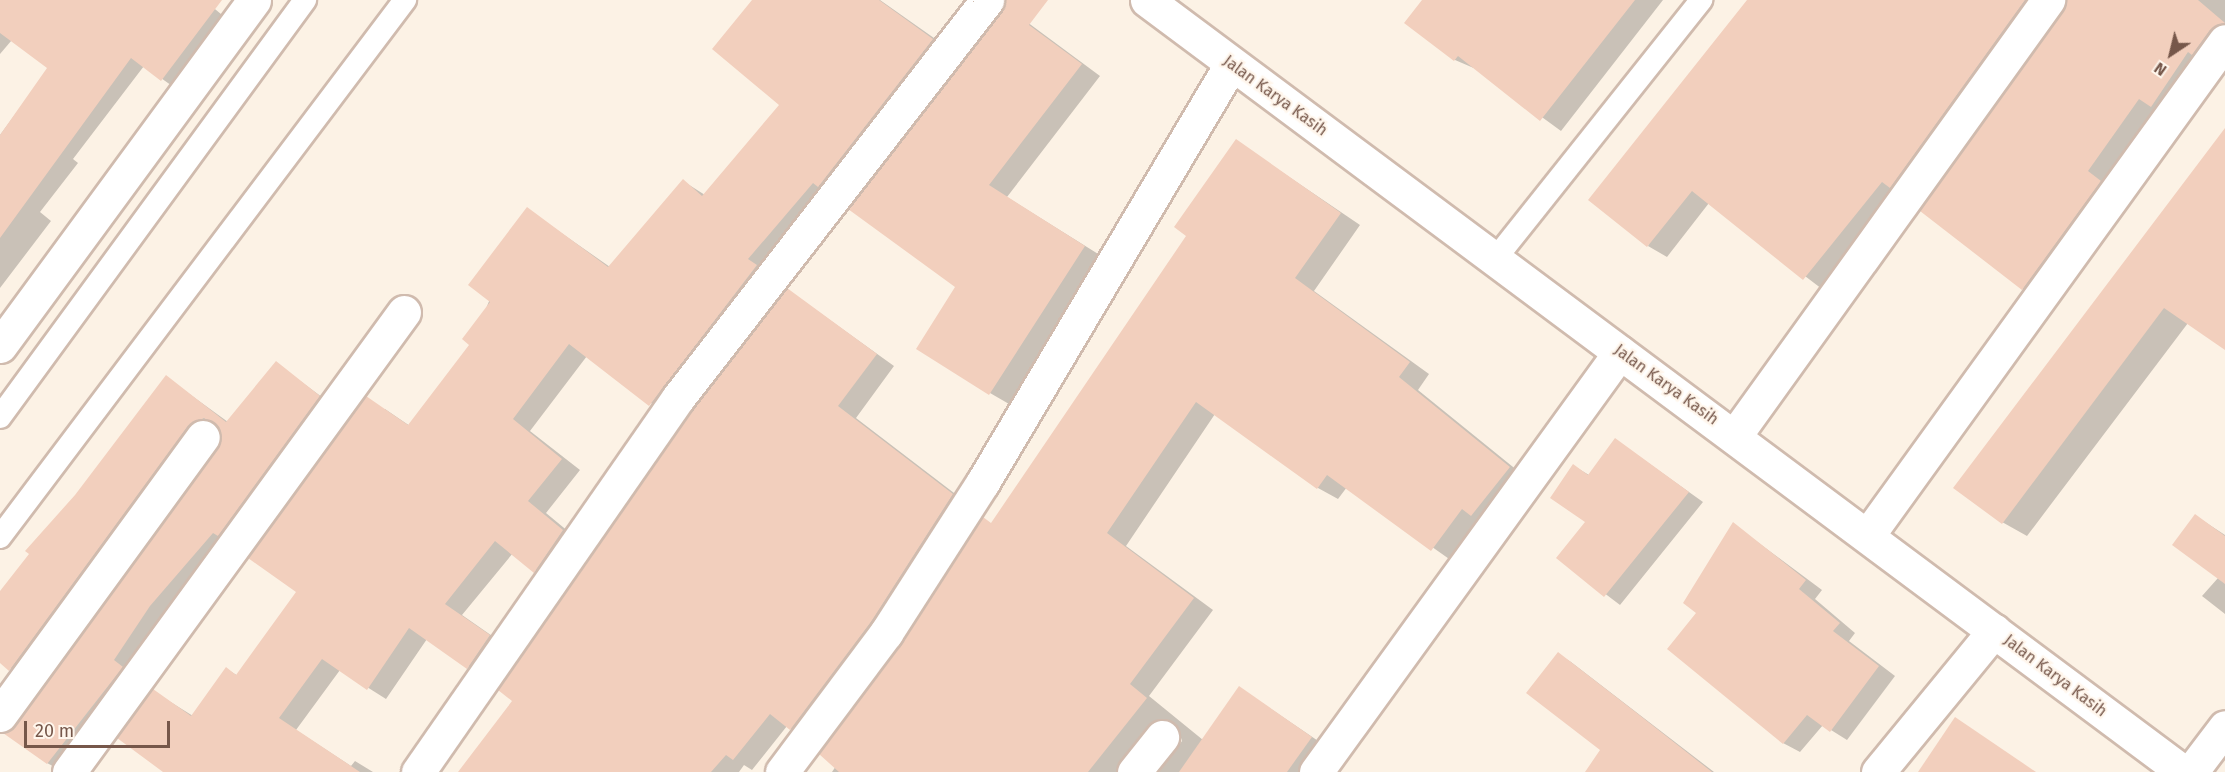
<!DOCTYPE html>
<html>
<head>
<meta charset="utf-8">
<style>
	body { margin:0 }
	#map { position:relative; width:2225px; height:772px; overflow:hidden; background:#fcf2e5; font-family:"Fira Sans",sans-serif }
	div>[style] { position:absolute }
	.shadow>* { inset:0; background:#0003 }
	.building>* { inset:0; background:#f2cfbd }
	.roads { filter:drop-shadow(2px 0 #d0bbae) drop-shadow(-2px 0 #d0bbae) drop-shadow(0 2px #d0bbae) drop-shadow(0 -2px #d0bbae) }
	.service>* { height:22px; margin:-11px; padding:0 11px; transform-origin:11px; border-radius:11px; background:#fff }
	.minor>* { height:33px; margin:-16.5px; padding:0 16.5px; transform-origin:16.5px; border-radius:16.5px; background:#fff }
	span { translate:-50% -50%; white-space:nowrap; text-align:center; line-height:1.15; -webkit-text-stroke:4.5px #fff6ec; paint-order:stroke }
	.street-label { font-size:16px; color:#76574a }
	.north { position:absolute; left:2141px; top:24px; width:60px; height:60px; -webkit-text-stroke:4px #fff6ec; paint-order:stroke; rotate:215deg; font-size:16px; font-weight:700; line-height:24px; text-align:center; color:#76574a }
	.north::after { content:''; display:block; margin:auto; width:21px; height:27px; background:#76574a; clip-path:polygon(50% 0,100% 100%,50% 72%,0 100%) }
	.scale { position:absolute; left:24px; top:721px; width:146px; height:27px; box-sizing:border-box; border:3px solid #76574a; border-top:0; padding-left:8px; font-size:18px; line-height:21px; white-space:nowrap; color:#76574a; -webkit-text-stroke:4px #fff6ec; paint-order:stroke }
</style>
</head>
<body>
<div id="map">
	<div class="shadow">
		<div style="clip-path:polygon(0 0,46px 0,0 54px)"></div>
		<div style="clip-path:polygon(99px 0,204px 0,227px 19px,175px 88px,144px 66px,73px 159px,78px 163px,40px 212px,51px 221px,0 288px,0 135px)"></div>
		<div style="clip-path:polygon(754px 0,880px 0,951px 50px,669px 416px,587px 356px,530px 431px,580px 470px,546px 513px,581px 542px,553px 582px,513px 553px,462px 615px,508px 647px,486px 678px,427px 639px,386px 699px,340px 670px,296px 730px,351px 766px,355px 761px,373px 772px,166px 772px,153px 691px,193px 716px,227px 669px,238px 676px,298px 592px,385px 409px,410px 426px,471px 345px,527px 209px,610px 267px,683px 181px,705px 195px,782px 104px)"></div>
		<div style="clip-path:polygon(1424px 0,1663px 0,1561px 131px,1476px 69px,1455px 60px)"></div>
		<div style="clip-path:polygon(1749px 0,2051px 0,1822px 289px,1709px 203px,1667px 257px,1648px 246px)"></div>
		<div style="clip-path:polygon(2066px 0,2225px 0,2225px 46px,2042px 299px,2023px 289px)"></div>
		<div style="clip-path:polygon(1023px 19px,1100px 76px,1007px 197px,1103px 257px,1009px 404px,990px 393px,957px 286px)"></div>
		<div style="clip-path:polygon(2225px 136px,2225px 349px,2188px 323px,2027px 536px,2002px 522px)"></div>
		<div style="clip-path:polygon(1236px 141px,1360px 225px,1314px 291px,1429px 374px,1418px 390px,1529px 480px,1452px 561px,1347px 487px,1338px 499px,1318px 488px,1215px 414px,1126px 546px,1213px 610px,1149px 696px,1203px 740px,1240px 688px,1330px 749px,1315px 772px,1159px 772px,1182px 741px,1179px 731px,1167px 736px,1141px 772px,832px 772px,1189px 235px)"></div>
		<div style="clip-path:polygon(788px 290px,894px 366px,856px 418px,971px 506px,809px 740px,787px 726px,752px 770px,744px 765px,739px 772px,460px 772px,514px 700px)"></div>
		<div style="clip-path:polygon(276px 363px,334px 406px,62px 771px,47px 763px,220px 449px,221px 428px,212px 427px,25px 678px,0 661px,0 598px,166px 377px,228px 422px)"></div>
		<div style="clip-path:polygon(1616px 440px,1703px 502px,1620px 605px,1558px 558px,1587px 522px,1574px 466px,1589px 475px)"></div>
		<div style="clip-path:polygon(2196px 516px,2225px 535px,2225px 614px,2202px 596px,2218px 578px)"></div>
		<div style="clip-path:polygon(1733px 524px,1822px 590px,1815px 599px,1855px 633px,1849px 641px,1895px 676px,1847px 740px,1823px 725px,1800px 752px,1783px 743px,1698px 613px)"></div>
		<div style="clip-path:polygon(1558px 654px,1571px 662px,1714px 772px,1586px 772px,1602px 750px)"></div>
	</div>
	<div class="building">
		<div style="clip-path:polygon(0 0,222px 0,161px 81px,131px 58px,0 238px,0 135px,47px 68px,0 33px)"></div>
		<div style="clip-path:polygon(752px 0,879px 0,933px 39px,818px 187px,813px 183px,748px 259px,757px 265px,649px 406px,569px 344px,513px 419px,562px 459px,528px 501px,563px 530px,534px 573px,495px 541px,445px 604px,490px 635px,467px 669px,409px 628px,367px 690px,322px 659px,279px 718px,360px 772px,163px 772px,117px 738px,153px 689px,191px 716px,226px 667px,236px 675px,296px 592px,248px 558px,366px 396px,408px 425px,469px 345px,462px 339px,490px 302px,468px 285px,527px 207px,608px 267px,683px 179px,702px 196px,779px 105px,712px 49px)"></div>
		<div style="clip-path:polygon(1005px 0,1048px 0,1029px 25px,1082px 64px,989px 185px,1085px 246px,989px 395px,916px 349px,955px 287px,848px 209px)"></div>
		<div style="clip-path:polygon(1422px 0,1635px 0,1540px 121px,1458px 56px,1454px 61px,1404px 23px)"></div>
		<div style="clip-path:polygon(1747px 0,2025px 0,1890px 188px,1882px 182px,1803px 280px,1692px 191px,1647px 247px,1588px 200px)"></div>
		<div style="clip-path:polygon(2066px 0,2198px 0,2225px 23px,2210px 30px,2192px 55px,2188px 52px,2151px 107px,2139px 99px,2088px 171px,2101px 181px,2022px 290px,1920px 211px)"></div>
		<div style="clip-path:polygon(2225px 128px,2225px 350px,2164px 308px,2002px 524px,1953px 488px)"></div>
		<div style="clip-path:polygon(1236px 139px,1341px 213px,1295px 278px,1410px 362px,1399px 377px,1510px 467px,1471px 516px,1462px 509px,1431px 551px,1327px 475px,1317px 489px,1196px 402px,1107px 533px,1194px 598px,1130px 684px,1147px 698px,1088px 772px,839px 772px,819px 754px,901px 644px,983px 517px,991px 523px,1186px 236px,1174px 227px)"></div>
		<div style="clip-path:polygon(787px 288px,877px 354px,838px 406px,953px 494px,871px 622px,790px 730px,770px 714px,733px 760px,726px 755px,711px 772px,458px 772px,512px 701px,498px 690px,693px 409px)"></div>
		<div style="clip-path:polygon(276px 361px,320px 396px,218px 536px,213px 533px,150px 606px,114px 660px,123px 667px,47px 764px,3px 733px,15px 726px,218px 448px,220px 429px,204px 418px,188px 426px,9px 671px,0 663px,0 591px,29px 554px,25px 551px,75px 495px,166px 375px,226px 422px)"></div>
		<div style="clip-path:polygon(1615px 438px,1689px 492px,1604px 597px,1556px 558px,1585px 522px,1550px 498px,1573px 464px,1588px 475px)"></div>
		<div style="clip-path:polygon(2195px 514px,2225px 536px,2225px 584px,2172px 545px)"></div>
		<div style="clip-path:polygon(1733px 522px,1806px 580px,1799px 589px,1840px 623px,1833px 631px,1879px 666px,1830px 732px,1807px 715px,1783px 744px,1667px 649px,1696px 613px,1683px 603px)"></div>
		<div style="clip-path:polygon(1558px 652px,1638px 714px,1712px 772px,1585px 772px,1600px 750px,1526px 693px)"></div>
		<div style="clip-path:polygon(1239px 686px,1312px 737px,1287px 772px,1179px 772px)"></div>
		<div style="clip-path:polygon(1955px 717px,2036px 772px,1918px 772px)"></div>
	</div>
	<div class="roads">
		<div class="service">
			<div style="left:1496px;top:258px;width:330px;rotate:-51.5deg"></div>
			<div style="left:0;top:417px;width:517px;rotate:-53.82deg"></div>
			<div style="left:0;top:537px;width:673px;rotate:-52.98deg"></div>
		</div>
		<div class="minor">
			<div style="left:1147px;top:0;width:1292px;rotate:36.69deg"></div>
			<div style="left:0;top:346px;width:429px;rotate:-53.7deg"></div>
			<div style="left:1736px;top:434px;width:535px;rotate:-54.29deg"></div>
			<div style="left:1868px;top:535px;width:609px;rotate:-54.15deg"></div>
			<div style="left:0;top:715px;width:344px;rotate:-53.9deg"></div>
			<div style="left:69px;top:772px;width:569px;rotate:-53.94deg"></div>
			<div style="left:418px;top:772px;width:455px;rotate:-55.2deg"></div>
			<div style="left:678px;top:398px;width:504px;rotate:-52.17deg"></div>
			<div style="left:782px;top:772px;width:174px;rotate:-53.2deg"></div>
			<div style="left:886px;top:633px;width:179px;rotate:-57.3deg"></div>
			<div style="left:983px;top:482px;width:486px;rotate:-59.3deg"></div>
			<div style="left:1134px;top:772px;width:45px;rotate:-51.3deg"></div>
			<div style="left:1316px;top:772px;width:518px;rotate:-54.1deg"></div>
			<div style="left:1878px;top:772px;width:183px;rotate:-50.6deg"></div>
			<div style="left:2191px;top:772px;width:56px;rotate:-52.9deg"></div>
		</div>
	</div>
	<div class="street-label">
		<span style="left:1275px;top:96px;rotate:36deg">Jalan Karya Kasih</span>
		<span style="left:1666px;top:385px;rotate:36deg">Jalan Karya Kasih</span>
		<span style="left:2055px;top:676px;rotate:37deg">Jalan Karya Kasih</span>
	</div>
	<div class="north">N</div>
	<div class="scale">20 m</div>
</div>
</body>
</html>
